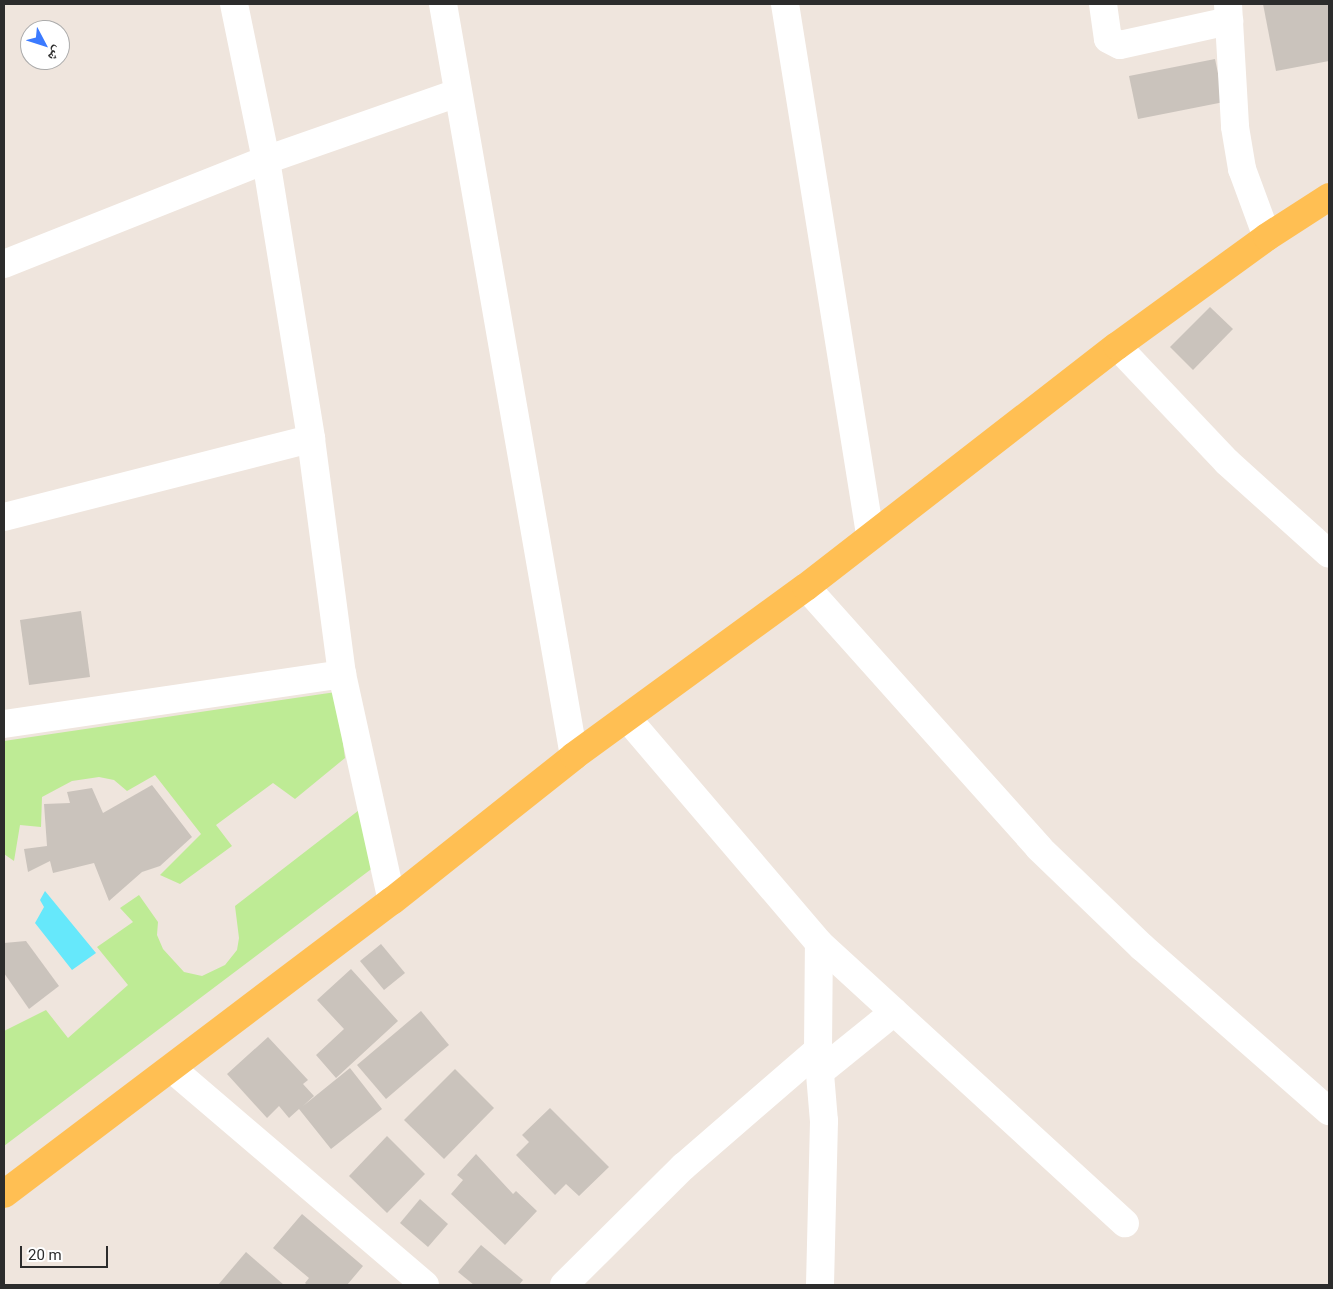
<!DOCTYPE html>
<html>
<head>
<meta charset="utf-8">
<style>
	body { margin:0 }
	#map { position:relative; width:1333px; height:1289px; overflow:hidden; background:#efe5dd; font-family:Roboto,"Noto Naskh Arabic",sans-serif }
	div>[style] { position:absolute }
	.green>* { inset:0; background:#beeb95 }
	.water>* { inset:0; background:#66e8fb }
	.building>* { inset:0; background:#cac3bc }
	.minor>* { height:28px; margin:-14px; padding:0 14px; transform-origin:14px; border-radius:14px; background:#fff }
	.major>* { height:28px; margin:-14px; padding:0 14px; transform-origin:14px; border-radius:14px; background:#ffbf53 }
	span { translate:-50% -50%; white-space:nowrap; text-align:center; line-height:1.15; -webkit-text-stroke:5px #fff; paint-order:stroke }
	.frame { position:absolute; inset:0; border:5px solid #2c2c2c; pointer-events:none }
	.north { position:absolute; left:20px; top:20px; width:50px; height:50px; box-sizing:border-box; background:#fff; border:1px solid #ababab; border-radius:50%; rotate:130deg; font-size:14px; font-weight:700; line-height:20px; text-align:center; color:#2c2c2c }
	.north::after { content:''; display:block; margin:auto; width:18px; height:22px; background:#3b7aff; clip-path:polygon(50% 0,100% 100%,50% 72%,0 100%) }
	.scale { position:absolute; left:20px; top:1246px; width:88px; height:22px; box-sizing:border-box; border:2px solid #2c2c2c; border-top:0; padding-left:6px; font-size:15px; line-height:18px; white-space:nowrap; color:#2c2c2c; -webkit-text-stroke:4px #fff; paint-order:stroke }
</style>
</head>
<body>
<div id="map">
	<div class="green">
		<div style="clip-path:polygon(336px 692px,345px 758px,295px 799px,273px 783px,216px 825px,232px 846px,180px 884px,160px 875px,201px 834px,155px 775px,127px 791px,114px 780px,99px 777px,72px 781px,42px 797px,41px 827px,20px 825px,14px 861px,4px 854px,4px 741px)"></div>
		<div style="clip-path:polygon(363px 807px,374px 867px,4px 1146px,4px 1031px,46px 1010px,68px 1038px,128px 985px,97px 947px,133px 922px,120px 908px,139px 895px,158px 922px,157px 935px,163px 949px,184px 972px,202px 976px,225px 965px,237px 950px,239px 938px,235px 906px)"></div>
	</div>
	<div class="water">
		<div style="clip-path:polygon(45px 891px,96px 953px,72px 970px,35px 923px,44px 907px,40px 900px)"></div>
	</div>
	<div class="building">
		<div style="clip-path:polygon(1263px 4px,1329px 4px,1329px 61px,1276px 71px)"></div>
		<div style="clip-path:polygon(1215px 59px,1224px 102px,1138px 119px,1129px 76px)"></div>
		<div style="clip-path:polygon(1210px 307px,1233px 329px,1193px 370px,1170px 347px)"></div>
		<div style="clip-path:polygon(81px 611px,90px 677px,29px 685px,20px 620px)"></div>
		<div style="clip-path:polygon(152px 785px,192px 837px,160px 866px,142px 872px,109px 901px,94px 863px,53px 873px,50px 861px,28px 872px,24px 849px,47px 846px,44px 804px,70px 803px,67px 792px,92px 788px,103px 813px)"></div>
		<div style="clip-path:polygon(26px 941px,59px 986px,29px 1009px,4px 973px,4px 943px)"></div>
		<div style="clip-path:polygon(381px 944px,405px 973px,384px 990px,360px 961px)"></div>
		<div style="clip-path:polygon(351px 969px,398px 1021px,336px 1078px,316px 1055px,344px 1029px,317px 1000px)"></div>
		<div style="clip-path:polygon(421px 1011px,449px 1045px,386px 1099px,357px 1065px)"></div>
		<div style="clip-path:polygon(268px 1037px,308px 1080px,303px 1084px,314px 1096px,303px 1106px,350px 1068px,382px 1109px,331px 1149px,299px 1109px,289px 1118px,279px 1106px,267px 1118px,227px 1074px)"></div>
		<div style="clip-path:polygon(455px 1069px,494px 1108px,444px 1159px,404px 1120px)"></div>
		<div style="clip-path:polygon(550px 1108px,609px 1167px,579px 1196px,566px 1184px,555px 1195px,516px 1155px,529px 1142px,522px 1135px)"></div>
		<div style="clip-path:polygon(387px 1136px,425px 1174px,387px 1213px,349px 1176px)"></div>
		<div style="clip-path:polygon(476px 1154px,513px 1194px,516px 1191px,537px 1211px,505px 1245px,451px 1194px,463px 1180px,457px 1175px)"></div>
		<div style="clip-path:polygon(420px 1199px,448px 1224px,428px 1247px,400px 1223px)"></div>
		<div style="clip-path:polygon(302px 1214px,363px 1266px,347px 1285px,307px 1285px,305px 1283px,309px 1278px,273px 1248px)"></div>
		<div style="clip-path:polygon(481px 1245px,523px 1280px,519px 1285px,474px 1285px,458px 1272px)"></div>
		<div style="clip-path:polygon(246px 1252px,284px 1285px,218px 1285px)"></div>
	</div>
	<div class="minor">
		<div style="left:234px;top:4px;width:159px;rotate:78.4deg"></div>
		<div style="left:266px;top:160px;width:283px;rotate:80.8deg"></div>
		<div style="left:311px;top:439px;width:237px;rotate:82.5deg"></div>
		<div style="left:342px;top:674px;width:232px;rotate:77.6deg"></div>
		<div style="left:443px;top:4px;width:763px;rotate:80.12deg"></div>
		<div style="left:785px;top:4px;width:537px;rotate:80.89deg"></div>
		<div style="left:1103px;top:4px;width:35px;rotate:82deg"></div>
		<div style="left:1108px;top:39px;width:13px;rotate:27deg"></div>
		<div style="left:1120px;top:45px;width:112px;rotate:-12.4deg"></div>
		<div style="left:1228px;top:4px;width:123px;rotate:86.7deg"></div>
		<div style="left:1235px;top:127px;width:43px;rotate:80.5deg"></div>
		<div style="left:1242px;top:169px;width:72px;rotate:69.8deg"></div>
		<div style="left:4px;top:264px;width:282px;rotate:-21.7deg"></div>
		<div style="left:266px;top:160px;width:202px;rotate:-19.3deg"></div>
		<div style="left:1117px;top:346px;width:160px;rotate:46.5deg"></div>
		<div style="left:1227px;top:462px;width:137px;rotate:42deg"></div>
		<div style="left:4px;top:517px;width:317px;rotate:-14.3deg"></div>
		<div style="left:806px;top:587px;width:350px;rotate:48.2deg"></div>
		<div style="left:1039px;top:848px;width:143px;rotate:43.9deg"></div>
		<div style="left:1142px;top:947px;width:249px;rotate:41.3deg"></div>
		<div style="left:627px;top:718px;width:296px;rotate:49.5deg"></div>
		<div style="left:819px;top:943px;width:415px;rotate:42.5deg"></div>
		<div style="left:4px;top:724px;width:342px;rotate:-8.4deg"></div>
		<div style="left:818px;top:1050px;width:71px;rotate:85.2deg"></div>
		<div style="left:824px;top:1121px;width:164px;rotate:91.4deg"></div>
		<div style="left:171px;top:1068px;width:334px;rotate:40.5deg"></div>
		<div style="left:821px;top:1071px;width:94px;rotate:-38.9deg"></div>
		<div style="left:564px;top:1285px;width:168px;rotate:-44.8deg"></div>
		<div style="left:683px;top:1167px;width:179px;rotate:-40.9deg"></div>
		<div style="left:818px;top:1050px;width:107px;rotate:-89.5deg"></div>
	</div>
	<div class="major">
		<div style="left:4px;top:1194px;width:486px;rotate:-37.1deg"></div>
		<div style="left:392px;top:901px;width:233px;rotate:-38.5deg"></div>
		<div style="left:574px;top:756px;width:287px;rotate:-36.1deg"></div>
		<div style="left:806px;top:587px;width:393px;rotate:-37.8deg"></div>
		<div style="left:1117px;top:346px;width:185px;rotate:-36deg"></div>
		<div style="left:1267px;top:237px;width:74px;rotate:-32.8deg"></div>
	</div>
	<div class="frame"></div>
	<div class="north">ش</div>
	<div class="scale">20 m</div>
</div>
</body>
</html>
